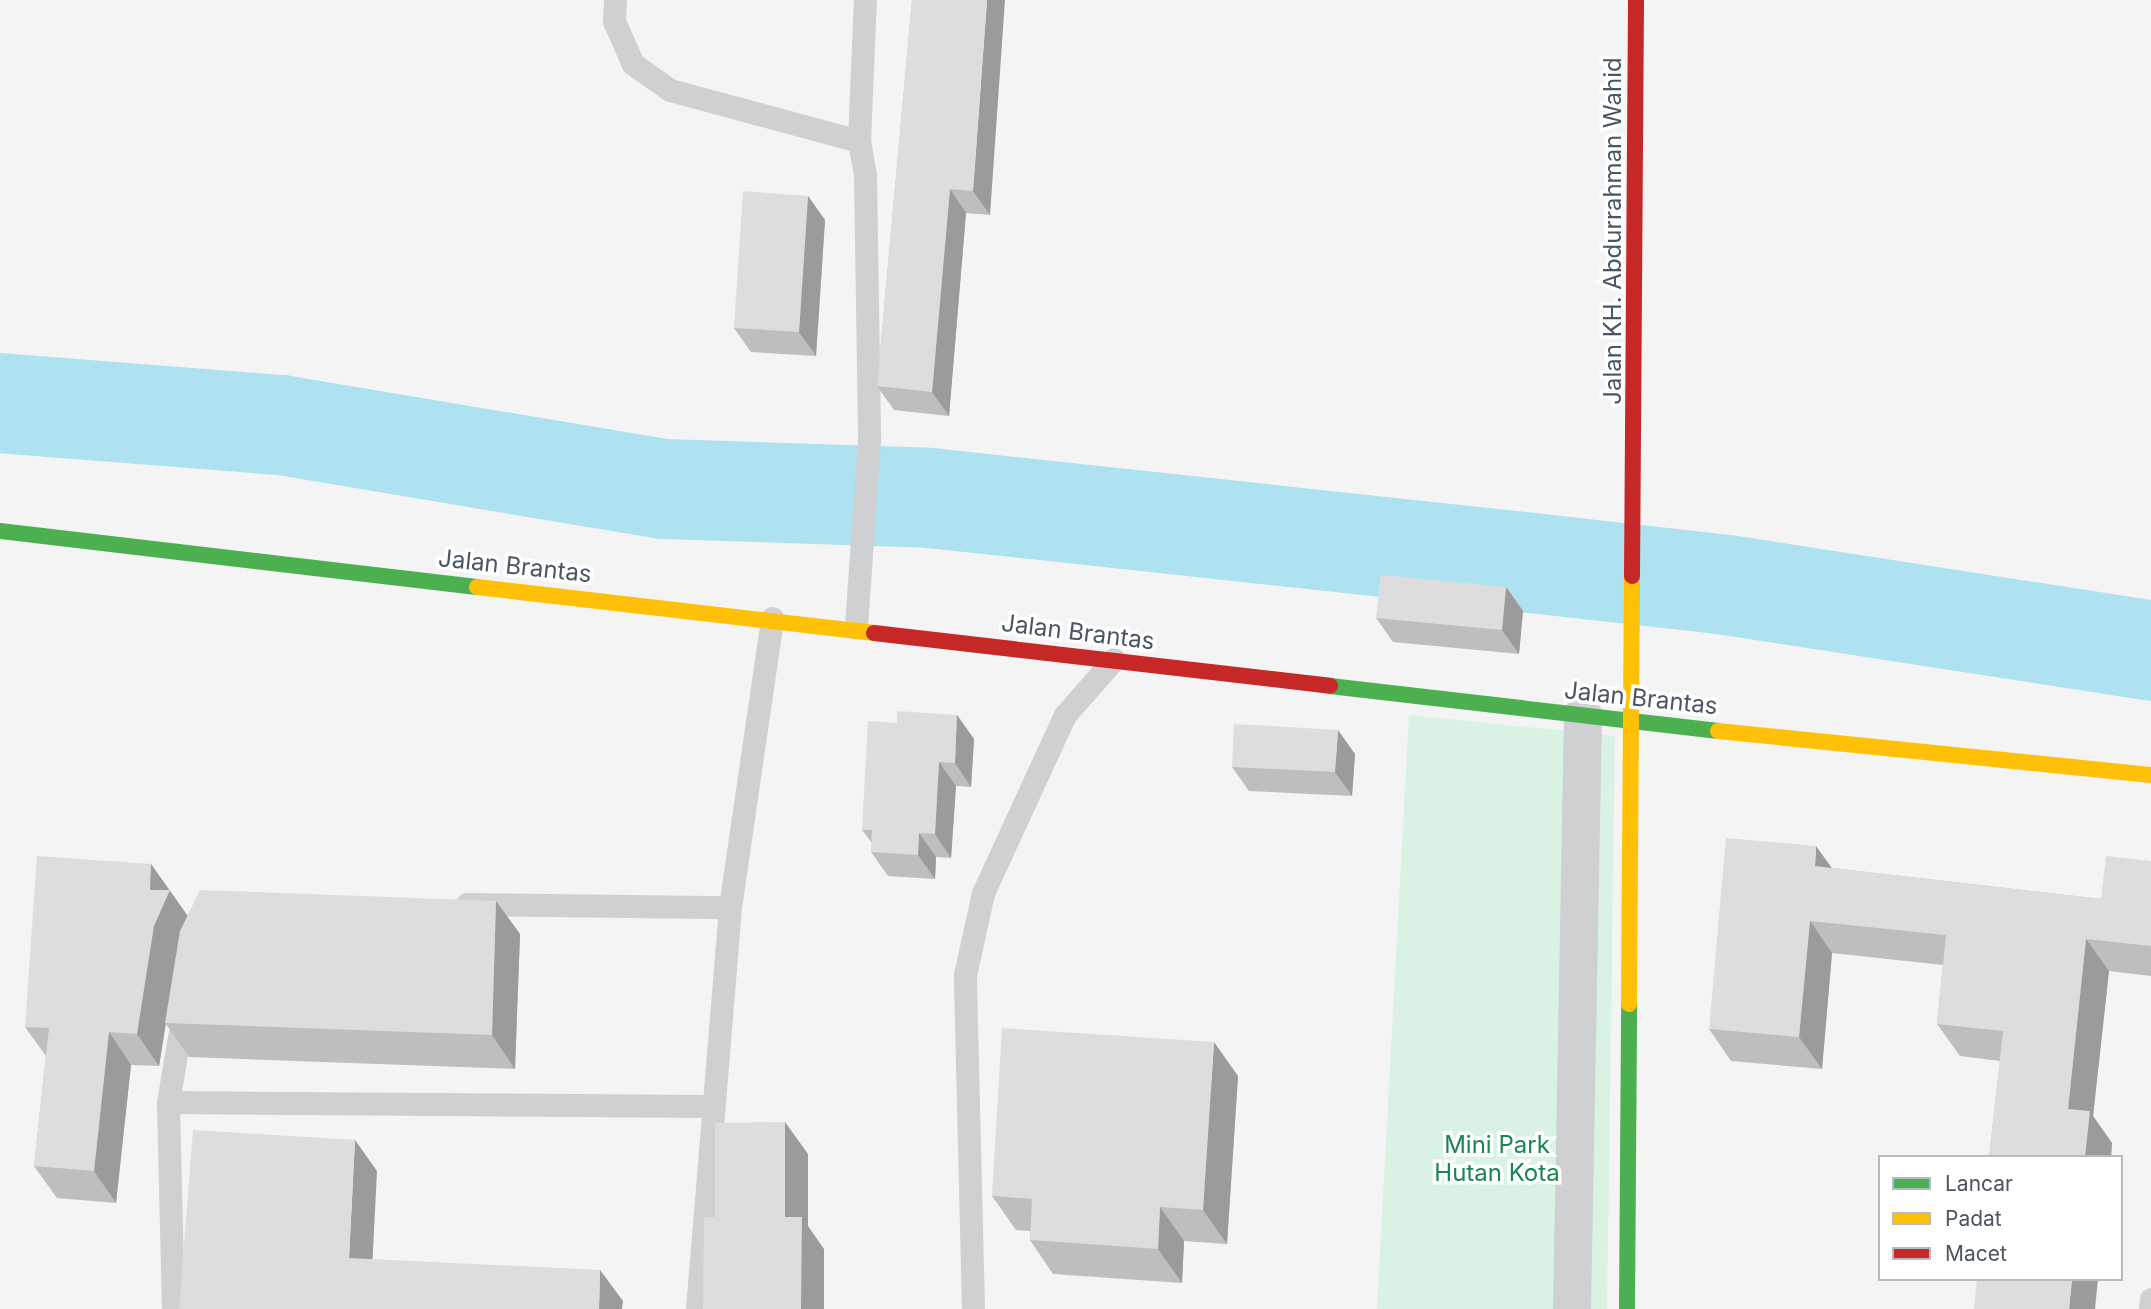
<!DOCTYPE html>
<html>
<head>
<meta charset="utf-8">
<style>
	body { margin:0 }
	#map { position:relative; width:2151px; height:1309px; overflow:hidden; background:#f4f4f4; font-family:Inter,sans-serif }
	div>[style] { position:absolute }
	.green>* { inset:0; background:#d9f2e3 }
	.river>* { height:100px; margin:-50px; padding:0 50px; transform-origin:50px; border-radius:50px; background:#aee2f0 }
	.lane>* { height:23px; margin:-11.5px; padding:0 11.5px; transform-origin:11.5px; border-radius:11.5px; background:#ced0d2 }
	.street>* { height:38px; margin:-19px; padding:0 19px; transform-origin:19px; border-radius:19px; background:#ced0d2 }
	.fast>* { height:16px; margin:-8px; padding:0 8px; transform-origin:8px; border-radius:8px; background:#4caf50 }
	.slow>* { height:16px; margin:-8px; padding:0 8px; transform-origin:8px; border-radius:8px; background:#ffc107 }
	.jam>* { height:16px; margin:-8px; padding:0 8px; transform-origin:8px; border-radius:8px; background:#c62828 }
	.wall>* { inset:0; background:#bebebf }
	.shaded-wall>* { inset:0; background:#9b9b9b }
	.building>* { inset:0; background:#ddddde }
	span { translate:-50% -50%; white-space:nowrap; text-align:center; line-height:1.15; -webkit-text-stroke:7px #fff; paint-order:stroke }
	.street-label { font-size:24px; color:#4a5661 }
	.park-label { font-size:24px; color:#17864f }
	.legend { position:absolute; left:1878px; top:1155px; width:245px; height:126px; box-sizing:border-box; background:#fff; border:2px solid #b7bbc0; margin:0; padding:9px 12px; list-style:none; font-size:21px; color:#4a5661 }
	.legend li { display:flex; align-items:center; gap:14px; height:35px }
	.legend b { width:35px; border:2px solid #b7bbc0 }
</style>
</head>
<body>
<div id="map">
	<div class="green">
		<div style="clip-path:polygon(1409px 715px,1615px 736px,1607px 1309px,1377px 1309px)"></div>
	</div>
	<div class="river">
		<div style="left:0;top:403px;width:282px;rotate:4.5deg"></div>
		<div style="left:281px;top:425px;width:388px;rotate:9.5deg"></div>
		<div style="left:664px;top:489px;width:266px;rotate:1.9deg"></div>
		<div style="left:930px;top:498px;width:596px;rotate:6.16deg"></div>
		<div style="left:1523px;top:562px;width:205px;rotate:6.4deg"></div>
		<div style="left:1727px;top:585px;width:429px;rotate:8.8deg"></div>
	</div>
	<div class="lane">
		<div style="left:615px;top:0;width:21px;rotate:93deg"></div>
		<div style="left:614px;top:21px;width:47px;rotate:66.2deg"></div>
		<div style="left:633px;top:64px;width:45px;rotate:35.1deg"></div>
		<div style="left:670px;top:90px;width:196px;rotate:15.1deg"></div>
		<div style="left:859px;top:141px;width:36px;rotate:80deg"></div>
		<div style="left:865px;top:176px;width:264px;rotate:89.1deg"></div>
		<div style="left:869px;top:440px;width:188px;rotate:94deg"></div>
		<div style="left:859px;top:141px;width:141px;rotate:-87.6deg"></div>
		<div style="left:467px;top:904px;width:263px;rotate:0.7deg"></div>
		<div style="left:168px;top:1102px;width:541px;rotate:0.42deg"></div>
		<div style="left:173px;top:1309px;width:207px;rotate:-91.4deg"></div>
		<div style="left:168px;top:1102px;width:90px;rotate:-80.4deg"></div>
		<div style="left:697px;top:1309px;width:403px;rotate:-85.3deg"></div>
		<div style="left:730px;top:907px;width:292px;rotate:-81.7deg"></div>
		<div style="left:973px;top:1309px;width:334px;rotate:-91.4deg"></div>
		<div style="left:965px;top:975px;width:84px;rotate:-77.6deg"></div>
		<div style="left:983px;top:893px;width:196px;rotate:-65.3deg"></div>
		<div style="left:1065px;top:715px;width:74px;rotate:-48.8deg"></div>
		<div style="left:2150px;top:1309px;width:10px;rotate:-84deg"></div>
	</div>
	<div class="street">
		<div style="left:1572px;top:1309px;width:594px;rotate:-88.94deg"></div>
	</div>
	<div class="fast">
		<div style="left:0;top:531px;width:480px;rotate:6.7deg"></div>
		<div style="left:1330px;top:686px;width:391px;rotate:6.6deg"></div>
		<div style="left:1627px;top:1309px;width:305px;rotate:-89.6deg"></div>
	</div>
	<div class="slow">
		<div style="left:477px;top:587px;width:400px;rotate:6.6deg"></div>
		<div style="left:1718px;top:731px;width:435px;rotate:5.8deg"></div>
		<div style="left:1629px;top:1004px;width:428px;rotate:-89.6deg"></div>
	</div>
	<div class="jam">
		<div style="left:1632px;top:576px;width:576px;rotate:-89.6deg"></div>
		<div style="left:874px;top:633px;width:459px;rotate:6.6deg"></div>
	</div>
	<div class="wall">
		<div style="clip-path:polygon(912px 0,990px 215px,966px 213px,949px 416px,894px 410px,877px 386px)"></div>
		<div style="clip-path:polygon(808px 196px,825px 220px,816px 356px,751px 352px,734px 328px)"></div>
		<div style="clip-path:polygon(1506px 587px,1523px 611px,1519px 654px,1393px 642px,1376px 618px)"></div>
		<div style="clip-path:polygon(957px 715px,974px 739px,971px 787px,956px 786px,951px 858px,936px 857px,935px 879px,888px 876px,871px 852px,872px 843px,862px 830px,897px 723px)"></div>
		<div style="clip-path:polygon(1355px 754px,1352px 796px,1249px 791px,1232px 767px)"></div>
		<div style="clip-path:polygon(2151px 861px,2151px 976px,2109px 971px,2093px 1116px,2112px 1143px,2111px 1157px,1989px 1157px,2000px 1061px,1960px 1056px,1937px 1024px,1943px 965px,1832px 953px,1822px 1069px,1731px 1061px,1709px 1029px,1832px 868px,2101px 899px)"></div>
		<div style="clip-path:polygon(151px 864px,187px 915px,496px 901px,520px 934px,515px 1069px,189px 1057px,166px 1024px,159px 1066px,131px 1065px,116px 1203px,57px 1198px,34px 1166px,46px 1056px,25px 1027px)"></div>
		<div style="clip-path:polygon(1238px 1076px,1227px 1244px,1184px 1241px,1182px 1283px,1053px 1274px,1030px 1240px,1030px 1231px,1016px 1230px,992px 1196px)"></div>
	</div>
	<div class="shaded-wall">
		<div style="clip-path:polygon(987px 0,1005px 0,990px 215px,973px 191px)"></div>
		<div style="clip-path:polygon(950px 189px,966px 213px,949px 416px,932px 392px)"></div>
		<div style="clip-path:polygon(808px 196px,825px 220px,816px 356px,799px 332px)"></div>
		<div style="clip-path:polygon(1506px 587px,1523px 611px,1519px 654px,1502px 630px)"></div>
		<div style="clip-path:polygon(957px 715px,974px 739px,971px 787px,955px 763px)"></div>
		<div style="clip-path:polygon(1338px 730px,1355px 754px,1352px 796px,1335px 772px)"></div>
		<div style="clip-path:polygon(939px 762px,956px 786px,951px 858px,935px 834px)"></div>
		<div style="clip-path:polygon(919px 833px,936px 857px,935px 879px,918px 855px)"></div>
		<div style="clip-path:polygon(1816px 846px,1839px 878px,1815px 866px)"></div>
		<div style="clip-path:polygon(151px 864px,192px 922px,176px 958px,159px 1066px,137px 1034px)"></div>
		<div style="clip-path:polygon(496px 901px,520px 934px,515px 1069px,492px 1035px)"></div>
		<div style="clip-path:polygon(1810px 921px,1832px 953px,1822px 1069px,1799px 1037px)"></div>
		<div style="clip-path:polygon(2086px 939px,2109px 971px,2093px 1116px,2112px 1143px,2111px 1157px,2085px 1157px,2068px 1109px)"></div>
		<div style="clip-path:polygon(109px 1032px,131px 1065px,116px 1203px,94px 1171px)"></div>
		<div style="clip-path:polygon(1214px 1042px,1238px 1076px,1227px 1244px,1203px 1210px)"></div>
		<div style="clip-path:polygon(785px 1122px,808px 1154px,808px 1226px,824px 1249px,824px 1309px,801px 1309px,785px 1217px)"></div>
		<div style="clip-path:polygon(355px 1140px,377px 1171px,371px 1290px,349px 1258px)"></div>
		<div style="clip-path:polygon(1160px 1207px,1184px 1241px,1182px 1283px,1158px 1249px)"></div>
		<div style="clip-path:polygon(600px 1270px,623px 1301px,622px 1309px,599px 1309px)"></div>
		<div style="clip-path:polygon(2072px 1279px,2098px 1279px,2095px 1309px,2069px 1309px)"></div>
	</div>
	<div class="building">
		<div style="clip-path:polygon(912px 0,987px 0,973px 191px,950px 189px,932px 392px,877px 386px)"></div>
		<div style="clip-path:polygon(743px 191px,808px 196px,799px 332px,734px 328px)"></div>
		<div style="clip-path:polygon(1381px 575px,1506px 587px,1502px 630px,1376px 618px)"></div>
		<div style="clip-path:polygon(897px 711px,957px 715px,955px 763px,939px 762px,935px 834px,919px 833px,918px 855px,871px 852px,872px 830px,862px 830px,868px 721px,897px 723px)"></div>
		<div style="clip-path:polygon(1234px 724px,1338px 730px,1335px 772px,1232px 767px)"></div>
		<div style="clip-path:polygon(1726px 838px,1816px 846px,1815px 866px,2101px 899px,2106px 856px,2151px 861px,2151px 946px,2086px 939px,2068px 1109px,2090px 1111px,2085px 1157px,1989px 1157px,2003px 1031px,1937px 1024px,1946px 935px,1810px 921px,1799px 1037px,1709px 1029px)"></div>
		<div style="clip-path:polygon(37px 856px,151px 864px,150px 890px,170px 890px,154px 926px,137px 1034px,109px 1032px,94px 1171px,34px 1166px,49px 1028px,25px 1027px)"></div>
		<div style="clip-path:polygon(200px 890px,496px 901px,492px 1035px,165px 1023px,180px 931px)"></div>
		<div style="clip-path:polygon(1002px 1028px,1214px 1042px,1203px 1210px,1160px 1207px,1158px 1249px,1030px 1240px,1032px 1199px,992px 1196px)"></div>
		<div style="clip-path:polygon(785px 1122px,785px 1217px,802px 1217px,801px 1309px,703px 1309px,704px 1217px,715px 1217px,715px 1123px)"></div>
		<div style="clip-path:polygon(193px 1130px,355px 1140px,349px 1258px,600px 1270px,599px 1309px,179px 1309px)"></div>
		<div style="clip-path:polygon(1977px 1279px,2072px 1279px,2069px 1309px,1974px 1309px)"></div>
	</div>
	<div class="street-label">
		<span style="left:1613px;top:231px;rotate:-90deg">Jalan KH. Abdurrahman Wahid</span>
		<span style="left:515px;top:566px;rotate:6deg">Jalan Brantas</span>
		<span style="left:1078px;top:632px;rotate:7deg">Jalan Brantas</span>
		<span style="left:1641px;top:698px;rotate:6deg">Jalan Brantas</span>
	</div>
	<div class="park-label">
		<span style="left:1497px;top:1159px">Mini Park<br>Hutan Kota</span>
	</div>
	<ul class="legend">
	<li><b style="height:9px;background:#4caf50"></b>Lancar</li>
	<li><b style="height:9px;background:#ffc107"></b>Padat</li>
	<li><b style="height:9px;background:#c62828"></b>Macet</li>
	</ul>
</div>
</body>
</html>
